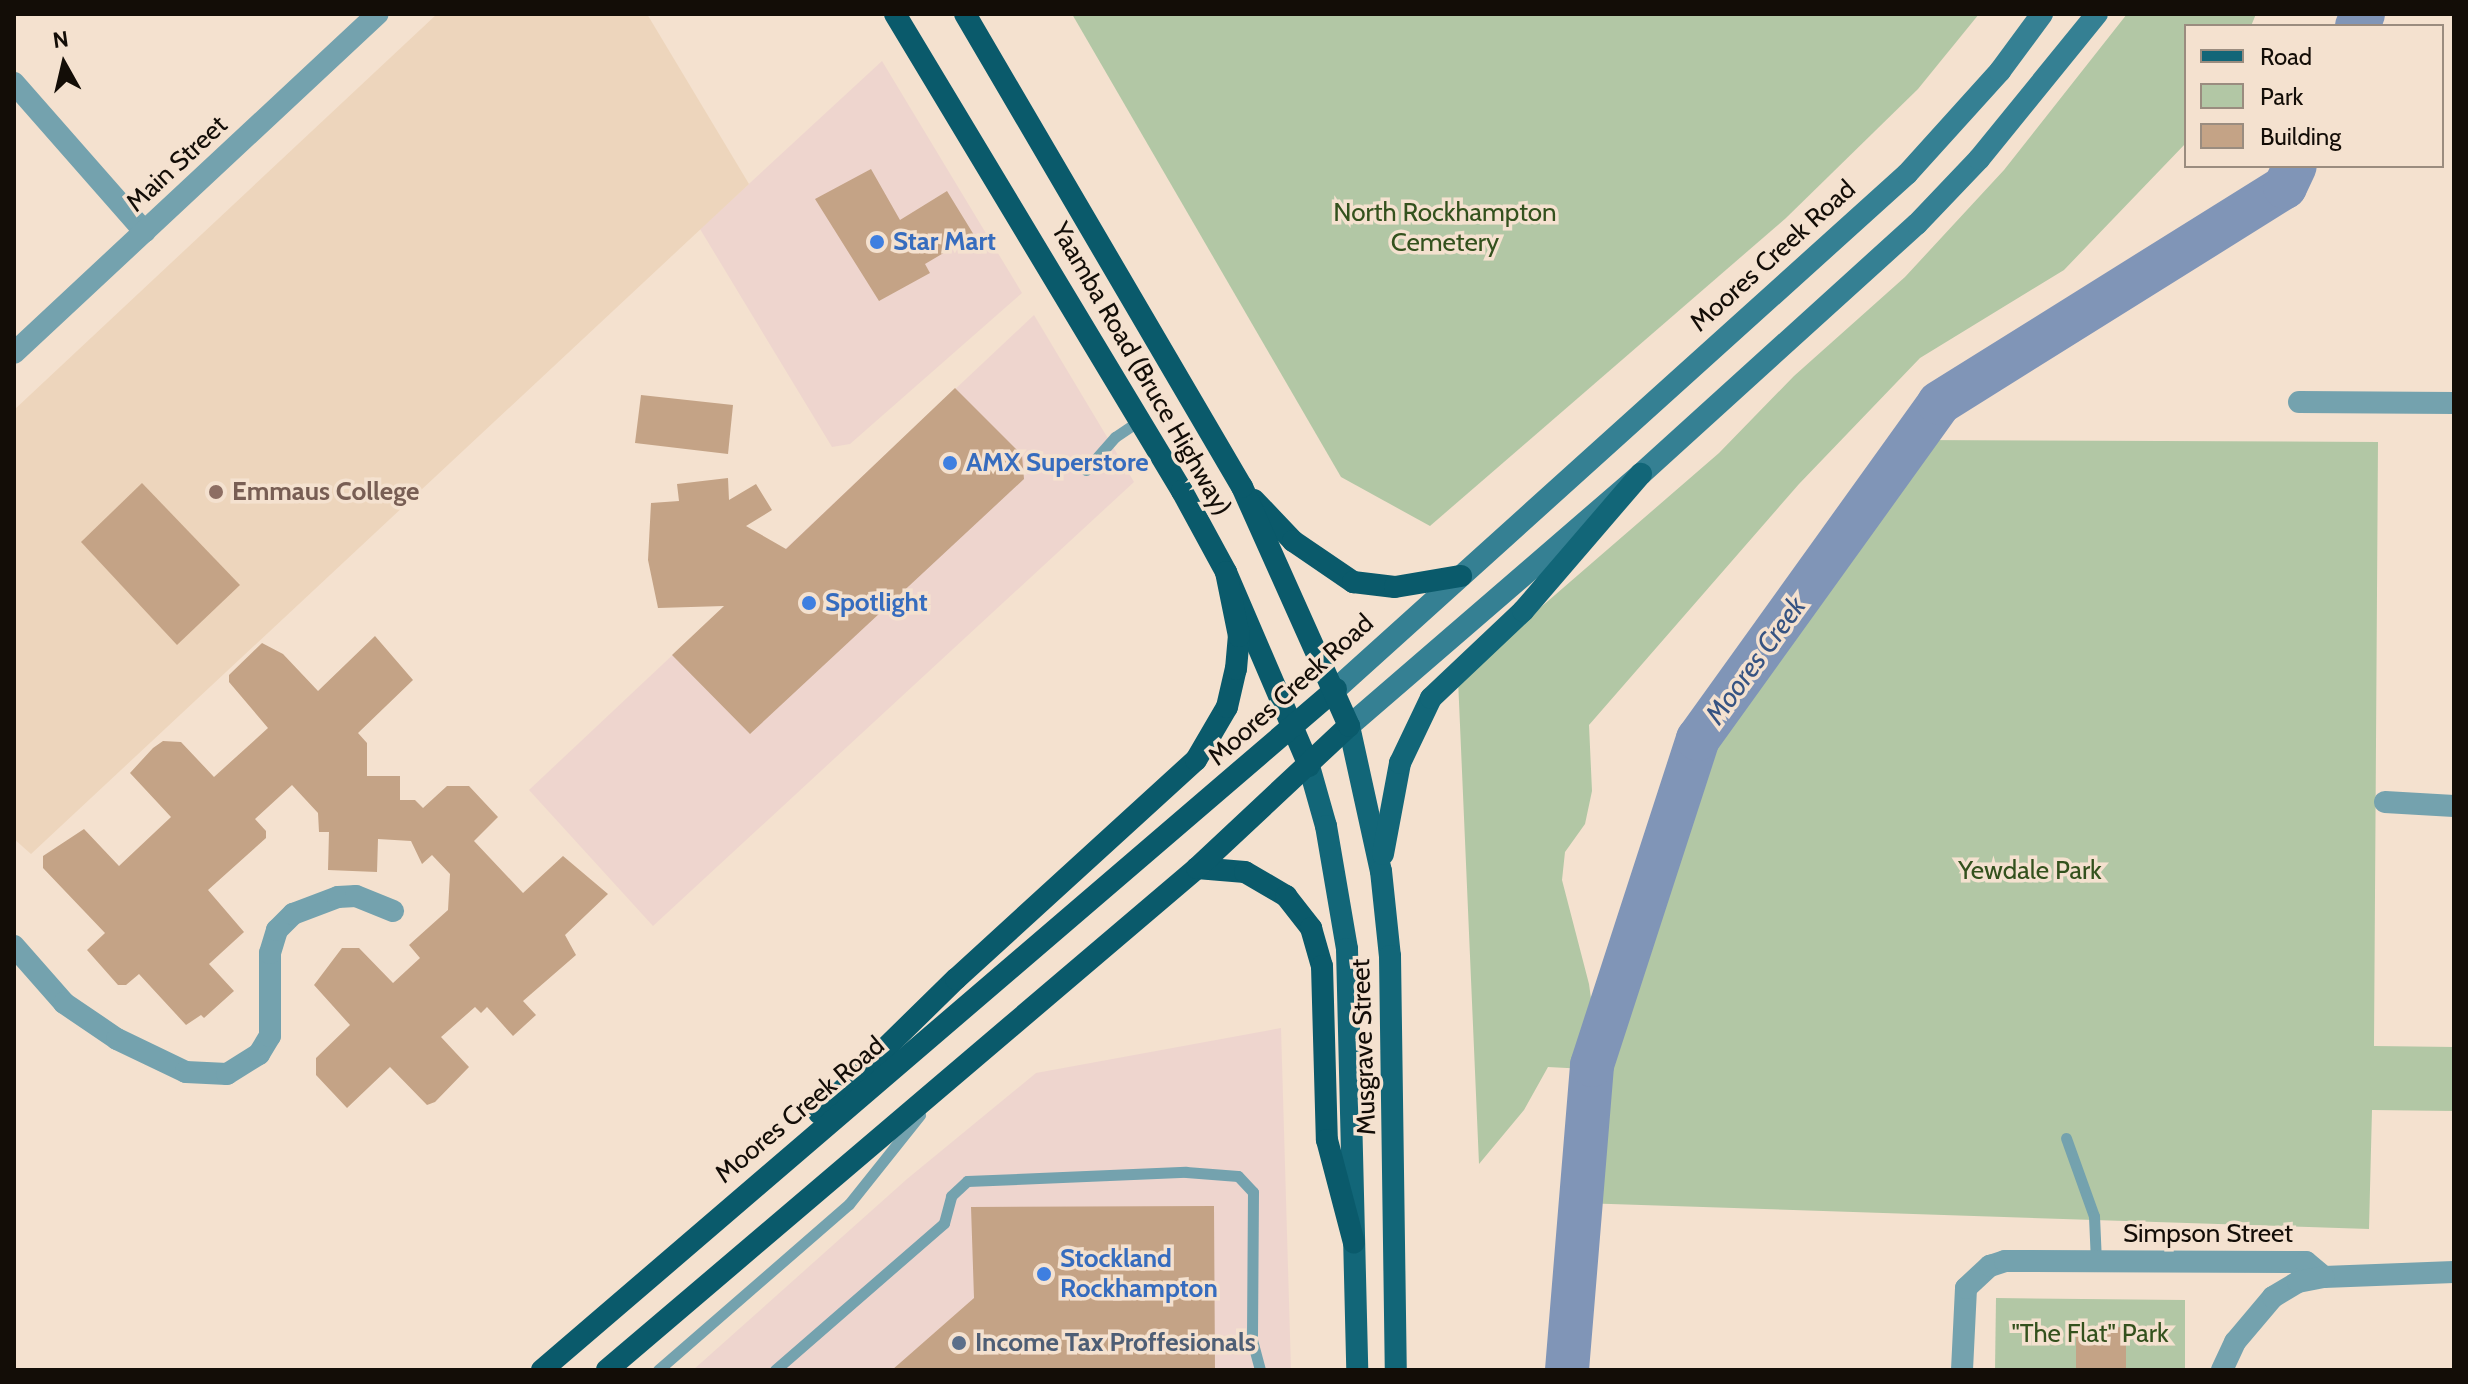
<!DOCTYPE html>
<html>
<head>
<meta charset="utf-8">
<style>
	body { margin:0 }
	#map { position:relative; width:2468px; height:1384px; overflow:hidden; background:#f4e1cf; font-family:Cabin,sans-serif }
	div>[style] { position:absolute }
	.commercial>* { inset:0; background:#eed5ce }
	.built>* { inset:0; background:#edd5bc }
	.green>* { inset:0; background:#b2c7a5 }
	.river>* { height:44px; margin:-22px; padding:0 22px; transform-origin:22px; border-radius:22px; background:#8095b7 }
	.building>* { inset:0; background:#c4a386 }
	.service>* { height:11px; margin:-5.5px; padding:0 5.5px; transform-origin:5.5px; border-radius:5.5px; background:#74a2ae }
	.minor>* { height:22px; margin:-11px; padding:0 11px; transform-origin:11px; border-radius:11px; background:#74a2ae }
	.tertiary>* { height:22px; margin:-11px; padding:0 11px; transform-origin:11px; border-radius:11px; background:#74a2ae }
	.secondary>* { height:22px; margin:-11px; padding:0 11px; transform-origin:11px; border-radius:11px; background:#358093 }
	.primary>* { height:22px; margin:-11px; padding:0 11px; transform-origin:11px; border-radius:11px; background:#126678 }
	.trunk>* { height:22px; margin:-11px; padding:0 11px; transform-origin:11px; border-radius:11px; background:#0a5a6b }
	.dots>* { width:22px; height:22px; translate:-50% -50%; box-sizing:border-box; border:4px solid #f4e1cf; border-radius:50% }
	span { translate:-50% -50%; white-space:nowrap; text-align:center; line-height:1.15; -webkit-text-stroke:7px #f4e1cf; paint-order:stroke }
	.street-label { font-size:26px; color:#130d07 }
	.park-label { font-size:26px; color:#33511d }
	.shop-label { font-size:26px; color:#366cbe; font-weight:700 }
	.left { translate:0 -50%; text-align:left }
	.education-label { font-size:26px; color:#785e54; font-weight:700 }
	.service-label { font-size:26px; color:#4e5e75; font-weight:700 }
	.water-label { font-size:28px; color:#365382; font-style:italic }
	.frame { position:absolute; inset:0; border:16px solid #130d07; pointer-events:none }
	.legend { position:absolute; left:2184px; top:24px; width:260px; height:144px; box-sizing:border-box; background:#f4e1cf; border:2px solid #9a8c7f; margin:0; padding:10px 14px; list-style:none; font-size:24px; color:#130d07 }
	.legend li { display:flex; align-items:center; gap:16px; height:40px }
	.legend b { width:40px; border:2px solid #9a8c7f }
	.north { position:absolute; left:24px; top:24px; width:80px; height:80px; -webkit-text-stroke:6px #f4e1cf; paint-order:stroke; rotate:352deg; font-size:22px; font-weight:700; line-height:32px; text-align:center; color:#130d07 }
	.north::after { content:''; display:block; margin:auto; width:28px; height:36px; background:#130d07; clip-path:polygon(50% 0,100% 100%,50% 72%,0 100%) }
</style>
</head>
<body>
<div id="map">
	<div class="commercial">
		<div style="clip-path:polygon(882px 61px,1022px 293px,850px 444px,832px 447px,700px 229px)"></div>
		<div style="clip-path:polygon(1034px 315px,1134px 482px,653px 926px,529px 790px)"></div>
		<div style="clip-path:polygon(1281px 1028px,1291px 1370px,693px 1370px,907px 1179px,1036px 1073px)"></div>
	</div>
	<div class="built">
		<div style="clip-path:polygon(437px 14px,647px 14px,749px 184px,31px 854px,14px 839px,14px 410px)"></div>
	</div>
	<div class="green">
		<div style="clip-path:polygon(1072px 14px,1979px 14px,1918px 89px,1786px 218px,1430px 526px,1341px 477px)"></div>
		<div style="clip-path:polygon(2127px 14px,2256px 14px,2251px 26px,2186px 26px,2186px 143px,2064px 270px,1920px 358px,1799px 484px,1589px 725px,1592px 791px,1585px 824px,1565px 852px,1562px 880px,1589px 984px,1594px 1020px,1590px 1059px,1586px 1069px,1548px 1067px,1524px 1110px,1479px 1164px,1458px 679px,1719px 453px,1794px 376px,1905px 277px,2004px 170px)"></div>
		<div style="clip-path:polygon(1913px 440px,2378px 442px,2374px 1046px,2454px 1047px,2454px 1111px,2372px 1110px,2369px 1229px,1580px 1203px,1592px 1065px,1698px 739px)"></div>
		<div style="clip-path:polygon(1996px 1298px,2185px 1300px,2185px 1370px,1995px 1370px)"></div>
	</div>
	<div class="river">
		<div style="left:2357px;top:26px;width:13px;rotate:-63deg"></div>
		<div style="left:1567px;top:1370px;width:306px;rotate:-85.3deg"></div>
		<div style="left:1592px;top:1065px;width:343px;rotate:-72deg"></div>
		<div style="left:1698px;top:739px;width:413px;rotate:-54.3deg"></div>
		<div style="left:1939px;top:403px;width:408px;rotate:-32deg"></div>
		<div style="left:2285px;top:187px;width:23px;rotate:-65deg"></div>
	</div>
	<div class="building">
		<div style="clip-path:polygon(871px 169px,900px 220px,947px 191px,974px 235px,925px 264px,930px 273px,879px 301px,815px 199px)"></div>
		<div style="clip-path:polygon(955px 388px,1022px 455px,1024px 479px,750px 734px,672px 655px,724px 606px,658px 608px,648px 560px,651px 503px,679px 501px,677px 484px,728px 478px,729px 500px,756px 484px,772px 510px,746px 526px,786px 549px)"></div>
		<div style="clip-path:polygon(641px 395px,733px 405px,728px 454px,635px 443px)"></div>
		<div style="clip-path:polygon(142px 483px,240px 585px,177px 645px,81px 542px)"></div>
		<div style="clip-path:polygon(375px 636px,413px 680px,358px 733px,367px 743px,367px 776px,400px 776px,400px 800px,415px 800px,423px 808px,447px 786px,469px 786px,498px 817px,474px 841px,523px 893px,563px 856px,608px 894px,565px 935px,576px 955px,523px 1001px,536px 1015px,513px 1036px,487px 1007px,481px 1013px,475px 1007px,441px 1037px,469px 1067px,435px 1102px,427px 1105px,390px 1067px,347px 1108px,316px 1075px,316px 1058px,350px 1025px,314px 985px,342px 948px,359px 948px,393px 983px,420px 958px,409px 945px,448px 910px,450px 874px,432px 855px,422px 864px,411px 841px,378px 839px,377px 872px,328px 870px,329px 832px,319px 832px,318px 813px,292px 785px,255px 819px,266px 831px,266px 838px,208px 890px,244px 932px,209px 964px,234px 991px,204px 1018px,201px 1015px,186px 1025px,139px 974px,126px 985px,118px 985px,87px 950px,105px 933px,43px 868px,43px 856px,84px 829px,119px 866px,171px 817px,130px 773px,153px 748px,163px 741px,181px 742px,214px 777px,268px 728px,229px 682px,229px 675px,262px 643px,283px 654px,318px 691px)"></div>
		<div style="clip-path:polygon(1214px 1206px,1215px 1370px,892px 1370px,974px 1298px,971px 1207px)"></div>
		<div style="clip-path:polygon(2076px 1327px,2126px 1327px,2126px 1370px,2076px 1370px)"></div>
	</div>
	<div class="service">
		<div style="left:1086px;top:470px;width:44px;rotate:-48.7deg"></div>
		<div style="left:1115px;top:437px;width:30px;rotate:-34deg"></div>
		<div style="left:2066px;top:1138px;width:83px;rotate:70.3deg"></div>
		<div style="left:2094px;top:1216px;width:45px;rotate:87.5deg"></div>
		<div style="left:658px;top:1370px;width:253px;rotate:-41deg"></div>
		<div style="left:849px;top:1204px;width:114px;rotate:-51.4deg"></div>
		<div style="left:775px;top:1370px;width:224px;rotate:-41deg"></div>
		<div style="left:944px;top:1223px;width:28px;rotate:-75deg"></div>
		<div style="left:951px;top:1196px;width:22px;rotate:-43deg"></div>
		<div style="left:967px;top:1181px;width:219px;rotate:-2.4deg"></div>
		<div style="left:1186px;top:1172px;width:52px;rotate:4.4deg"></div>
		<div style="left:1238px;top:1176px;width:22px;rotate:47deg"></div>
		<div style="left:1253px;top:1192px;width:148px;rotate:90.4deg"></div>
		<div style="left:1252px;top:1340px;width:31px;rotate:75deg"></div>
	</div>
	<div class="minor">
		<div style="left:14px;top:83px;width:198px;rotate:48.7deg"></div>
		<div style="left:2299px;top:402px;width:155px;rotate:0.4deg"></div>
		<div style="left:2385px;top:802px;width:69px;rotate:3.3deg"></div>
		<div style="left:14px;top:946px;width:76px;rotate:48.7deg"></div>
		<div style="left:64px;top:1003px;width:64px;rotate:34.2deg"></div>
		<div style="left:117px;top:1039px;width:76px;rotate:25.6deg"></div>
		<div style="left:186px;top:1072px;width:41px;rotate:2.8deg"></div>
		<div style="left:227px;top:1074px;width:38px;rotate:-32deg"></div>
		<div style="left:259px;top:1054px;width:21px;rotate:-59deg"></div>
		<div style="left:270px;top:1036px;width:83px;rotate:-90deg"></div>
		<div style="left:270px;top:953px;width:24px;rotate:-73deg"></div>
		<div style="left:277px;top:930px;width:23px;rotate:-45deg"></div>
		<div style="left:293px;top:914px;width:48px;rotate:-20.7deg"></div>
		<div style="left:338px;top:897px;width:18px;rotate:-3deg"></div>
		<div style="left:356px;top:896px;width:40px;rotate:22deg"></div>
		<div style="left:1962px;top:1370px;width:82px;rotate:-87.2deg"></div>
		<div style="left:1966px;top:1288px;width:33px;rotate:-43deg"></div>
		<div style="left:1990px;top:1266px;width:16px;rotate:-18deg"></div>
		<div style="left:2005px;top:1261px;width:301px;rotate:0.2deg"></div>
		<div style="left:2306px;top:1262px;width:23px;rotate:40deg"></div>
		<div style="left:2324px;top:1277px;width:130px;rotate:-2.2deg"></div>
		<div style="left:2222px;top:1370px;width:31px;rotate:-65deg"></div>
		<div style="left:2235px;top:1342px;width:59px;rotate:-49.8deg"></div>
		<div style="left:2273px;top:1297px;width:29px;rotate:-31deg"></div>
		<div style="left:2298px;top:1282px;width:26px;rotate:-11deg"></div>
	</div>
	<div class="tertiary">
		<div style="left:14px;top:353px;width:497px;rotate:-43deg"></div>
	</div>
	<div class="secondary">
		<div style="left:1336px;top:689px;width:769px;rotate:-42.05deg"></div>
		<div style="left:1907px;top:174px;width:139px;rotate:-47.9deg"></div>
		<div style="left:2000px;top:71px;width:71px;rotate:-53.6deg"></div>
		<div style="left:1349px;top:726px;width:386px;rotate:-40.8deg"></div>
		<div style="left:1641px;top:474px;width:372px;rotate:-42.2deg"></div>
		<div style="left:1917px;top:224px;width:90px;rotate:-46.4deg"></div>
		<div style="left:1979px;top:159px;width:187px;rotate:-50.9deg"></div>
	</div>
	<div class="primary">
		<div style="left:1349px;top:726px;width:148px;rotate:77.6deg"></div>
		<div style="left:1381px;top:871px;width:85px;rotate:84deg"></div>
		<div style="left:1390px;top:956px;width:414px;rotate:89.2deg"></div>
		<div style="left:1309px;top:766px;width:62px;rotate:74.2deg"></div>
		<div style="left:1326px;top:826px;width:125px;rotate:80.3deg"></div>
		<div style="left:1347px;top:949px;width:421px;rotate:88.6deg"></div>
		<div style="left:1383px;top:854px;width:93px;rotate:-79.4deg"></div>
		<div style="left:1400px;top:763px;width:72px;rotate:-64.5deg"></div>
		<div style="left:1431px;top:698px;width:127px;rotate:-43.4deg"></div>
		<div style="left:1523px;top:611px;width:181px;rotate:-49.3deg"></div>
	</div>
	<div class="trunk">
		<div style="left:895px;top:14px;width:557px;rotate:58.97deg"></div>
		<div style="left:1182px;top:491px;width:92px;rotate:61.5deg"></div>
		<div style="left:1226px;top:572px;width:211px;rotate:66.8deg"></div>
		<div style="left:1254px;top:500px;width:57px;rotate:46.4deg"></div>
		<div style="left:1293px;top:541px;width:73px;rotate:34.3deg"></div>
		<div style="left:1353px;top:582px;width:42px;rotate:6.8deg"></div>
		<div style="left:1395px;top:587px;width:67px;rotate:-9.5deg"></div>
		<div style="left:1197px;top:868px;width:48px;rotate:4.8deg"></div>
		<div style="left:1245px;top:872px;width:48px;rotate:30.3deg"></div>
		<div style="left:1286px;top:896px;width:41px;rotate:52deg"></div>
		<div style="left:1311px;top:928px;width:40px;rotate:74deg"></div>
		<div style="left:1322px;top:966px;width:174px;rotate:88.4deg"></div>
		<div style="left:1327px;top:1140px;width:106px;rotate:75.3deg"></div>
		<div style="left:819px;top:1113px;width:192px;rotate:-44.4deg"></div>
		<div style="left:956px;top:979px;width:325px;rotate:-42.4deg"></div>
		<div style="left:1196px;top:760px;width:61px;rotate:-59.7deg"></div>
		<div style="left:1227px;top:707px;width:39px;rotate:-77deg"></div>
		<div style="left:1236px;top:669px;width:33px;rotate:-85deg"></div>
		<div style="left:1239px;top:636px;width:65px;rotate:-101.5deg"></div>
		<div style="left:542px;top:1370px;width:1046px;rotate:-40.62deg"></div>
		<div style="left:607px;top:1370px;width:775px;rotate:-40.39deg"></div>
		<div style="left:1197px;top:868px;width:208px;rotate:-43.1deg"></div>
		<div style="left:1349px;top:726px;width:262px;rotate:-114.1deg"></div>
		<div style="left:1242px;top:487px;width:548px;rotate:-120.35deg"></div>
	</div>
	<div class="dots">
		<div style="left:877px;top:242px;background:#3f7fe0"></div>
		<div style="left:950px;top:463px;background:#3f7fe0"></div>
		<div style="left:216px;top:492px;background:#8d6e63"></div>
		<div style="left:809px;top:603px;background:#3f7fe0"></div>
		<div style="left:1044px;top:1274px;background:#3f7fe0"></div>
		<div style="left:959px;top:1343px;background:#5c6f8a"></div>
	</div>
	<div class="street-label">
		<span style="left:177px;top:164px;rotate:-43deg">Main Street</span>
		<span style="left:1773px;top:256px;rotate:-42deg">Moores Creek Road</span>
		<span style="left:1141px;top:369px;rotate:60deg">Yaamba Road (Bruce Highway)</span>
		<span style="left:1291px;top:690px;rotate:-42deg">Moores Creek Road</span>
		<span style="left:1364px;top:1047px;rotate:-92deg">Musgrave Street</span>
		<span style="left:800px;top:1110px;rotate:-40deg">Moores Creek Road</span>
		<span style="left:2208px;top:1234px">Simpson Street</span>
	</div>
	<div class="park-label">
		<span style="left:1445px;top:228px">North Rockhampton<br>Cemetery</span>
		<span style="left:2030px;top:871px">Yewdale Park</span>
		<span style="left:2090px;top:1334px">"The Flat" Park</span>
	</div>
	<div class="shop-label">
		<span class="left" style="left:893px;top:242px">Star Mart</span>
		<span class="left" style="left:966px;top:463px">AMX Superstore</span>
		<span class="left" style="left:825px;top:603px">Spotlight</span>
		<span class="left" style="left:1060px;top:1274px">Stockland<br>Rockhampton</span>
	</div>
	<div class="education-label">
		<span class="left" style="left:232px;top:492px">Emmaus College</span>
	</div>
	<div class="service-label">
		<span class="left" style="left:975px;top:1343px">Income Tax Proffesionals</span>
	</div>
	<div class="water-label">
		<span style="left:1755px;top:660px;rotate:-54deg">Moores Creek</span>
	</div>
	<div class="frame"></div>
	<ul class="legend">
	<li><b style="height:10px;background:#126678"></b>Road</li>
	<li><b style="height:22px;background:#b2c7a5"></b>Park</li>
	<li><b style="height:22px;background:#c4a386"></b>Building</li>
	</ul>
	<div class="north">N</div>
</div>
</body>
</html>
